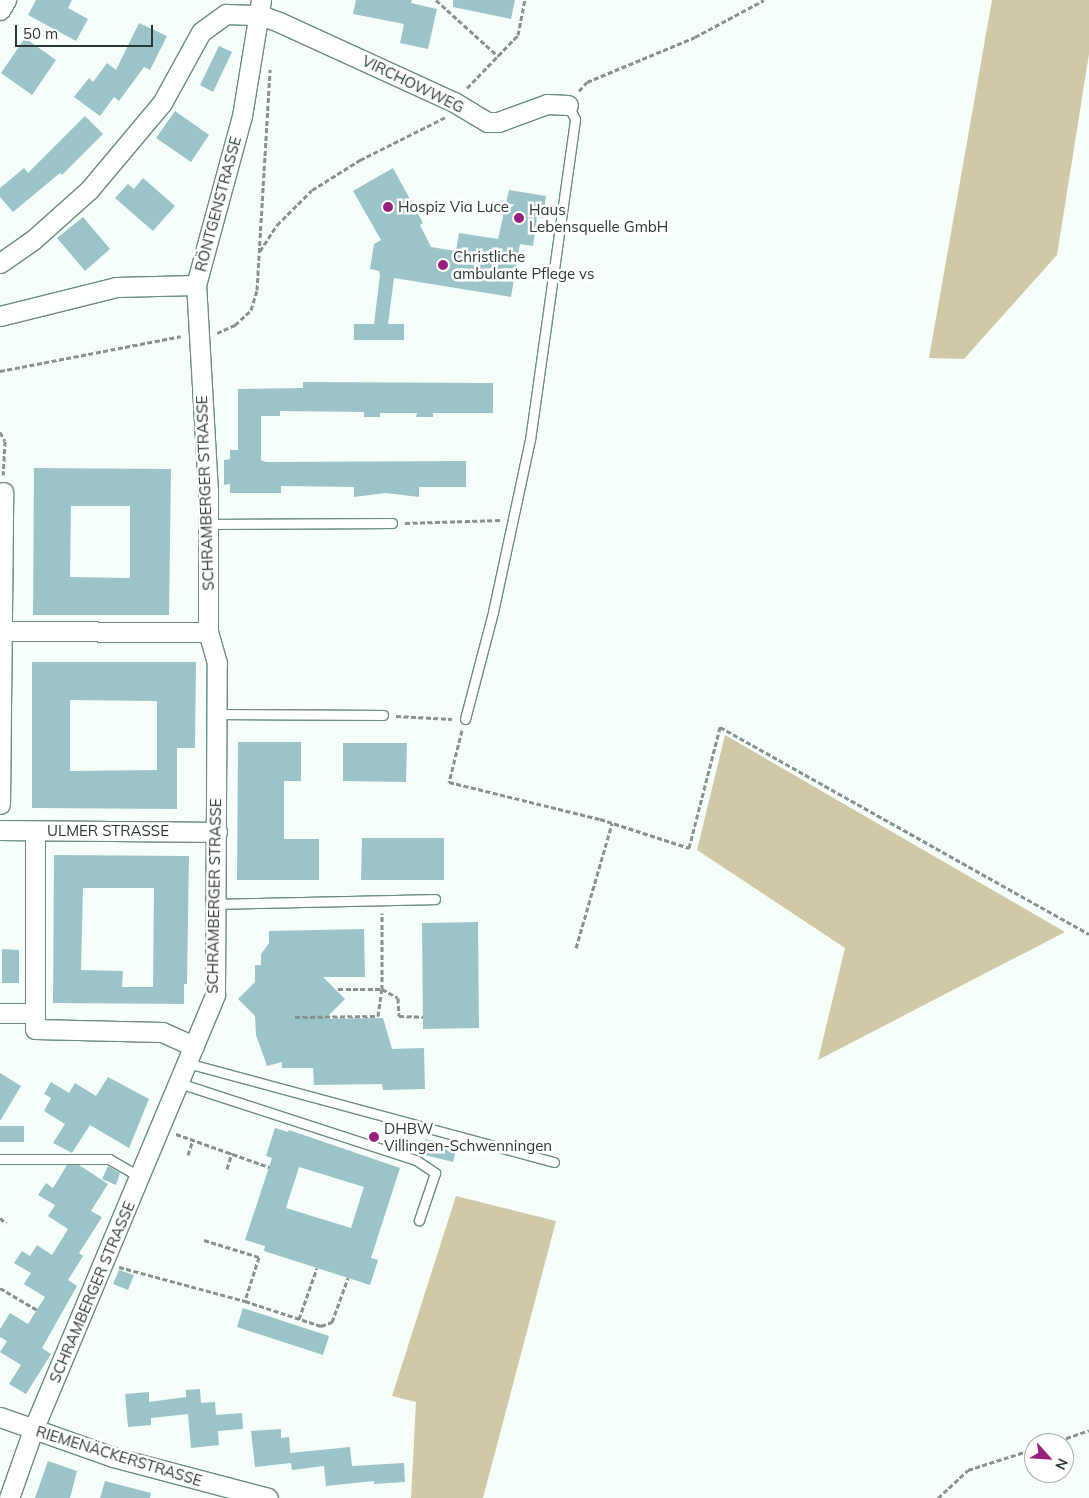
<!DOCTYPE html>
<html>
<head>
<meta charset="utf-8">
<style>
	body { margin:0 }
	#map { position:relative; width:1089px; height:1498px; overflow:hidden; background:#f6fefa; font-family:Mulish,sans-serif }
	div>[style] { position:absolute }
	.green>* { inset:0; background:#cfc9a6 }
	.building>* { inset:0; background:#9bc4c8 }
	.path>* { height:3px; margin-top:-1.5px; transform-origin:0; background:repeating-linear-gradient(90deg,#86928d 0 5px,transparent 0 7.5px) }
	.roads { filter:drop-shadow(1px 0 #698c7e) drop-shadow(-1px 0 #698c7e) drop-shadow(0 1px #698c7e) drop-shadow(0 -1px #698c7e) }
	.service>* { height:9px; margin:-4.5px; padding:0 4.5px; transform-origin:4.5px; border-radius:4.5px; background:#fff }
	.minor>* { height:19px; margin:-9.5px; padding:0 9.5px; transform-origin:9.5px; border-radius:9.5px; background:#fff }
	.dots>* { width:14px; height:14px; translate:-50% -50%; box-sizing:border-box; border:2px solid #fff; border-radius:50% }
	span { translate:-50% -50%; white-space:nowrap; text-align:center; line-height:1.15; -webkit-text-stroke:5px #fff; paint-order:stroke }
	.street-label { font-size:15px; color:#293832 }
	.poi-label { font-size:15px; color:#293832 }
	.left { translate:0 -50%; text-align:left }
	.north { position:absolute; left:1024px; top:1433px; width:50px; height:50px; box-sizing:border-box; background:#fff; border:1px solid #a9afad; border-radius:50%; rotate:116deg; font-size:14px; font-weight:700; line-height:20px; text-align:center; color:#293832 }
	.north::after { content:''; display:block; margin:auto; width:18px; height:22px; background:#98207b; clip-path:polygon(50% 0,100% 100%,50% 72%,0 100%) }
	.scale { position:absolute; left:15px; top:25px; width:138px; height:22px; box-sizing:border-box; border:2px solid #293832; border-top:0; padding-left:6px; font-size:15px; line-height:18px; white-space:nowrap; color:#293832; -webkit-text-stroke:4px #fff; paint-order:stroke }
</style>
</head>
<body>
<div id="map">
	<div class="green">
		<div style="clip-path:polygon(992px 0,1089px 0,1089px 54px,1057px 255px,964px 359px,929px 358px)"></div>
		<div style="clip-path:polygon(725px 735px,1065px 932px,818px 1060px,845px 948px,697px 850px)"></div>
		<div style="clip-path:polygon(456px 1196px,556px 1221px,483px 1498px,411px 1498px,416px 1402px,392px 1396px)"></div>
	</div>
	<div class="building">
		<div style="clip-path:polygon(36px 0,72px 0,68px 8px,88px 19px,76px 41px,28px 15px)"></div>
		<div style="clip-path:polygon(356px 0,412px 0,411px 3px,437px 9px,428px 49px,400px 43px,404px 24px,353px 14px)"></div>
		<div style="clip-path:polygon(453px 0,515px 0,511px 19px,453px 7px)"></div>
		<div style="clip-path:polygon(139px 23px,167px 36px,150px 70px,144px 67px,119px 101px,114px 97px,100px 116px,74px 97px,89px 78px,93px 82px,107px 63px,116px 70px)"></div>
		<div style="clip-path:polygon(25px 38px,56px 60px,32px 95px,1px 73px)"></div>
		<div style="clip-path:polygon(219px 46px,232px 52px,213px 92px,200px 85px)"></div>
		<div style="clip-path:polygon(175px 111px,209px 135px,191px 162px,156px 138px)"></div>
		<div style="clip-path:polygon(85px 116px,103px 134px,62px 175px,60px 173px,13px 212px,0 197px,0 188px,24px 168px,28px 173px)"></div>
		<div style="clip-path:polygon(393px 168px,423px 223px,420px 225px,431px 247px,456px 251px,459px 233px,498px 239px,509px 190px,546px 196px,543px 218px,537px 217px,533px 246px,520px 244px,511px 297px,394px 278px,388px 324px,404px 324px,404px 340px,354px 340px,354px 324px,374px 324px,380px 275px,379px 271px,370px 269px,374px 244px,381px 240px,353px 191px)"></div>
		<div style="clip-path:polygon(143px 178px,175px 206px,153px 231px,115px 198px,128px 184px,134px 189px)"></div>
		<div style="clip-path:polygon(83px 217px,110px 249px,85px 271px,57px 238px)"></div>
		<div style="clip-path:polygon(303px 382px,493px 383px,493px 413px,433px 413px,433px 417px,416px 417px,417px 413px,380px 413px,380px 417px,364px 417px,364px 412px,280px 411px,280px 416px,261px 416px,261px 460px,266px 462px,466px 461px,466px 487px,419px 487px,419px 497px,386px 493px,354px 497px,354px 487px,281px 486px,281px 493px,230px 493px,230px 484px,224px 485px,224px 460px,230px 459px,230px 450px,238px 450px,238px 389px,303px 388px)"></div>
		<div style="clip-path:polygon(evenodd,34px 468px,171px 469px,169px 615px,33px 615px,34px 468px,71px 506px,130px 506px,130px 578px,70px 577px,71px 506px)"></div>
		<div style="clip-path:polygon(evenodd,32px 662px,196px 662px,195px 748px,177px 748px,177px 809px,32px 808px,32px 662px,70px 700px,157px 701px,157px 770px,70px 771px,70px 700px)"></div>
		<div style="clip-path:polygon(238px 742px,301px 742px,301px 781px,284px 781px,284px 839px,319px 839px,319px 880px,237px 880px)"></div>
		<div style="clip-path:polygon(343px 743px,407px 743px,406px 782px,343px 781px)"></div>
		<div style="clip-path:polygon(362px 838px,444px 838px,444px 880px,361px 880px)"></div>
		<div style="clip-path:polygon(evenodd,54px 855px,189px 856px,187px 984px,184px 984px,184px 1004px,53px 1003px,54px 855px,83px 888px,154px 888px,153px 987px,122px 987px,123px 971px,81px 970px,83px 888px)"></div>
		<div style="clip-path:polygon(478px 922px,479px 1028px,423px 1029px,422px 923px)"></div>
		<div style="clip-path:polygon(364px 929px,365px 977px,323px 977px,345px 999px,325px 1019px,383px 1018px,392px 1049px,424px 1048px,425px 1089px,383px 1090px,382px 1084px,314px 1085px,313px 1068px,282px 1068px,282px 1062px,267px 1066px,256px 1035px,255px 1016px,238px 999px,255px 982px,255px 965px,261px 965px,261px 954px,269px 943px,269px 931px)"></div>
		<div style="clip-path:polygon(2px 949px,19px 950px,19px 983px,2px 983px)"></div>
		<div style="clip-path:polygon(0 1073px,21px 1086px,0 1121px)"></div>
		<div style="clip-path:polygon(108px 1077px,149px 1099px,129px 1148px,90px 1125px,72px 1153px,53px 1143px,65px 1124px,44px 1111px,51px 1098px,44px 1094px,51px 1082px,69px 1093px,75px 1083px,96px 1096px)"></div>
		<div style="clip-path:polygon(0 1126px,24px 1126px,24px 1142px,0 1142px)"></div>
		<div style="clip-path:polygon(evenodd,275px 1128px,288px 1132px,289px 1130px,400px 1168px,371px 1258px,378px 1260px,370px 1285px,264px 1251px,265px 1246px,245px 1240px,272px 1158px,266px 1156px,275px 1128px,299px 1167px,364px 1187px,351px 1228px,286px 1208px,299px 1167px)"></div>
		<div style="clip-path:polygon(425px 1139px,457px 1147px,453px 1162px,421px 1154px)"></div>
		<div style="clip-path:polygon(67px 1165px,79px 1165px,108px 1184px,91px 1211px,102px 1217px,79px 1253px,83px 1256px,68px 1280px,77px 1286px,42px 1348px,51px 1354px,26px 1394px,9px 1384px,21px 1365px,0 1352px,7px 1341px,0 1337px,0 1329px,10px 1313px,28px 1324px,45px 1297px,24px 1284px,31px 1273px,14px 1263px,22px 1251px,30px 1256px,37px 1245px,52px 1255px,68px 1229px,48px 1216px,55px 1205px,38px 1195px,46px 1183px,53px 1188px)"></div>
		<div style="clip-path:polygon(108px 1166px,120px 1173px,116px 1185px,102px 1179px)"></div>
		<div style="clip-path:polygon(119px 1270px,134px 1275px,128px 1290px,113px 1284px)"></div>
		<div style="clip-path:polygon(243px 1308px,329px 1336px,323px 1355px,237px 1327px)"></div>
		<div style="clip-path:polygon(200px 1389px,201px 1403px,215px 1402px,216px 1415px,242px 1413px,243px 1429px,218px 1431px,219px 1445px,191px 1448px,188px 1414px,151px 1418px,151px 1425px,128px 1427px,125px 1394px,149px 1392px,149px 1402px,186px 1397px,186px 1390px)"></div>
		<div style="clip-path:polygon(281px 1429px,281px 1438px,289px 1437px,291px 1461px,290px 1453px,350px 1447px,352px 1466px,404px 1463px,405px 1482px,374px 1484px,374px 1481px,326px 1486px,324px 1466px,292px 1470px,291px 1463px,255px 1467px,251px 1431px)"></div>
		<div style="clip-path:polygon(48px 1461px,77px 1471px,70px 1498px,35px 1498px)"></div>
		<div style="clip-path:polygon(105px 1481px,151px 1493px,150px 1498px,100px 1498px)"></div>
	</div>
	<div class="path">
		<div style="left:436px;top:0;width:84px;rotate:42.1deg"></div>
		<div style="left:467px;top:88px;width:74px;rotate:-46.1deg"></div>
		<div style="left:518px;top:35px;width:36px;rotate:-79deg"></div>
		<div style="left:579px;top:91px;width:12px;rotate:-48deg"></div>
		<div style="left:587px;top:82px;width:117px;rotate:-22.6deg"></div>
		<div style="left:695px;top:37px;width:78px;rotate:-28.2deg"></div>
		<div style="left:260px;top:251px;width:31px;rotate:-57deg"></div>
		<div style="left:277px;top:225px;width:49px;rotate:-45deg"></div>
		<div style="left:312px;top:190px;width:57px;rotate:-32deg"></div>
		<div style="left:360px;top:160px;width:96px;rotate:-26.6deg"></div>
		<div style="left:217px;top:333px;width:20px;rotate:-24deg"></div>
		<div style="left:235px;top:325px;width:22px;rotate:-43deg"></div>
		<div style="left:251px;top:310px;width:21px;rotate:-73deg"></div>
		<div style="left:257px;top:290px;width:221px;rotate:-86.6deg"></div>
		<div style="left:0;top:371px;width:184px;rotate:-10.9deg"></div>
		<div style="left:0;top:432px;width:10px;rotate:61deg"></div>
		<div style="left:5px;top:441px;width:34px;rotate:93deg"></div>
		<div style="left:405px;top:523px;width:96px;rotate:-1.8deg"></div>
		<div style="left:396px;top:716px;width:56px;rotate:3.1deg"></div>
		<div style="left:462px;top:730px;width:54px;rotate:104deg"></div>
		<div style="left:449px;top:782px;width:155px;rotate:13.8deg"></div>
		<div style="left:600px;top:819px;width:94px;rotate:18deg"></div>
		<div style="left:689px;top:848px;width:125px;rotate:-75.6deg"></div>
		<div style="left:720px;top:727px;width:423px;rotate:29.3deg"></div>
		<div style="left:576px;top:948px;width:130px;rotate:-73.9deg"></div>
		<div style="left:338px;top:989px;width:44px"></div>
		<div style="left:382px;top:989px;width:18px;rotate:29deg"></div>
		<div style="left:398px;top:998px;width:18px;rotate:87deg"></div>
		<div style="left:399px;top:1016px;width:24px;rotate:2deg"></div>
		<div style="left:295px;top:1017px;width:83px;rotate:-0.7deg"></div>
		<div style="left:378px;top:1016px;width:27px;rotate:-82deg"></div>
		<div style="left:382px;top:989px;width:76px;rotate:-90deg"></div>
		<div style="left:176px;top:1134px;width:99px;rotate:19.5deg"></div>
		<div style="left:188px;top:1155px;width:16px;rotate:-72deg"></div>
		<div style="left:227px;top:1169px;width:17px;rotate:-73deg"></div>
		<div style="left:0;top:1218px;width:8px;rotate:40deg"></div>
		<div style="left:204px;top:1240px;width:58px;rotate:17.2deg"></div>
		<div style="left:259px;top:1257px;width:46px;rotate:107.7deg"></div>
		<div style="left:119px;top:1267px;width:131px;rotate:15.1deg"></div>
		<div style="left:245px;top:1301px;width:80px;rotate:18.2deg"></div>
		<div style="left:321px;top:1326px;width:12px;rotate:-20deg"></div>
		<div style="left:332px;top:1322px;width:47px;rotate:-70deg"></div>
		<div style="left:0;top:1288px;width:45px;rotate:30.5deg"></div>
		<div style="left:299px;top:1319px;width:54px;rotate:-70.6deg"></div>
		<div style="left:1052px;top:1443px;width:39px;rotate:-19deg"></div>
		<div style="left:938px;top:1498px;width:41px;rotate:-43deg"></div>
		<div style="left:968px;top:1470px;width:69px;rotate:-17.7deg"></div>
	</div>
	<div class="roads">
		<div class="service">
			<div style="left:208px;top:524px;width:184px;rotate:-0.3deg"></div>
			<div style="left:216px;top:714px;width:167px;rotate:0.3deg"></div>
			<div style="left:465px;top:719px;width:111px;rotate:-75.3deg"></div>
			<div style="left:493px;top:612px;width:176px;rotate:-77.9deg"></div>
			<div style="left:530px;top:440px;width:324px;rotate:-82deg"></div>
			<div style="left:575px;top:119px;width:16px;rotate:-117deg"></div>
			<div style="left:216px;top:904px;width:219px;rotate:-1.3deg"></div>
			<div style="left:187px;top:1063px;width:380px;rotate:15.1deg"></div>
			<div style="left:179px;top:1083px;width:249px;rotate:18deg"></div>
			<div style="left:416px;top:1160px;width:23px;rotate:34deg"></div>
			<div style="left:435px;top:1173px;width:50px;rotate:108.8deg"></div>
			<div style="left:0;top:1159px;width:109px"></div>
			<div style="left:109px;top:1159px;width:36px;rotate:30deg"></div>
		</div>
		<div class="minor">
			<div style="left:0;top:10px;width:12px;rotate:-59deg"></div>
			<div style="left:0;top:263px;width:40px;rotate:-34.9deg"></div>
			<div style="left:33px;top:240px;width:75px;rotate:-41.8deg"></div>
			<div style="left:89px;top:190px;width:114px;rotate:-50deg"></div>
			<div style="left:162px;top:103px;width:81px;rotate:-61.2deg"></div>
			<div style="left:201px;top:32px;width:31px;rotate:-36deg"></div>
			<div style="left:226px;top:14px;width:34px;rotate:2deg"></div>
			<div style="left:260px;top:15px;width:20px;rotate:20deg"></div>
			<div style="left:279px;top:22px;width:192px;rotate:24.6deg"></div>
			<div style="left:454px;top:102px;width:39px;rotate:31deg"></div>
			<div style="left:487px;top:122px;width:11px"></div>
			<div style="left:498px;top:122px;width:52px;rotate:-20.2deg"></div>
			<div style="left:547px;top:104px;width:21px;rotate:3deg"></div>
			<div style="left:0;top:316px;width:120px;rotate:-14deg"></div>
			<div style="left:116px;top:287px;width:80px;rotate:-1.4deg"></div>
			<div style="left:0;top:631px;width:208px;rotate:0.3deg"></div>
			<div style="left:0;top:804px;width:312px;rotate:-89.4deg"></div>
			<div style="left:0;top:830px;width:217px;rotate:0.5deg"></div>
			<div style="left:35px;top:831px;width:198px;rotate:90deg"></div>
			<div style="left:35px;top:1029px;width:127px;rotate:1.4deg"></div>
			<div style="left:162px;top:1032px;width:35px;rotate:24deg"></div>
			<div style="left:0;top:1013px;width:35px"></div>
			<div style="left:0;top:1417px;width:120px;rotate:19.5deg"></div>
			<div style="left:113px;top:1457px;width:160px;rotate:14.8deg"></div>
			<div style="left:9px;top:1498px;width:72px;rotate:-70.6deg"></div>
			<div style="left:33px;top:1430px;width:472px;rotate:-67.3deg"></div>
			<div style="left:215px;top:994px;width:331px;rotate:-89.7deg"></div>
			<div style="left:217px;top:663px;width:32px;rotate:-106deg"></div>
			<div style="left:208px;top:632px;width:141px;rotate:-90deg"></div>
			<div style="left:208px;top:491px;width:206px;rotate:-93.3deg"></div>
			<div style="left:196px;top:285px;width:175px;rotate:-74.8deg"></div>
			<div style="left:242px;top:116px;width:118px;rotate:-80.7deg"></div>
		</div>
	</div>
	<div class="dots">
		<div style="left:388px;top:207px;background:#98207b"></div>
		<div style="left:519px;top:218px;background:#98207b"></div>
		<div style="left:443px;top:265px;background:#98207b"></div>
		<div style="left:374px;top:1137px;background:#98207b"></div>
	</div>
	<div class="street-label">
		<span style="left:413px;top:84px;rotate:26deg">VIRCHOWWEG</span>
		<span style="left:218px;top:204px;rotate:-75deg">RÖNTGENSTRASSE</span>
		<span style="left:205px;top:493px;rotate:-92deg">SCHRAMBERGER STRASSE</span>
		<span style="left:108px;top:831px">ULMER STRASSE</span>
		<span style="left:214px;top:896px;rotate:-89deg">SCHRAMBERGER STRASSE</span>
		<span style="left:92px;top:1292px;rotate:-67deg">SCHRAMBERGER STRASSE</span>
		<span style="left:119px;top:1456px;rotate:17deg">RIEMENÄCKERSTRASSE</span>
	</div>
	<div class="poi-label">
		<span class="left" style="left:398px;top:207px">Hospiz Via Luce</span>
		<span class="left" style="left:529px;top:218px">Haus<br>Lebensquelle GmbH</span>
		<span class="left" style="left:453px;top:265px">Christliche<br>ambulante Pflege vs</span>
		<span class="left" style="left:384px;top:1137px">DHBW<br>Villingen-Schwenningen</span>
	</div>
	<div class="north">N</div>
	<div class="scale">50 m</div>
</div>
</body>
</html>
